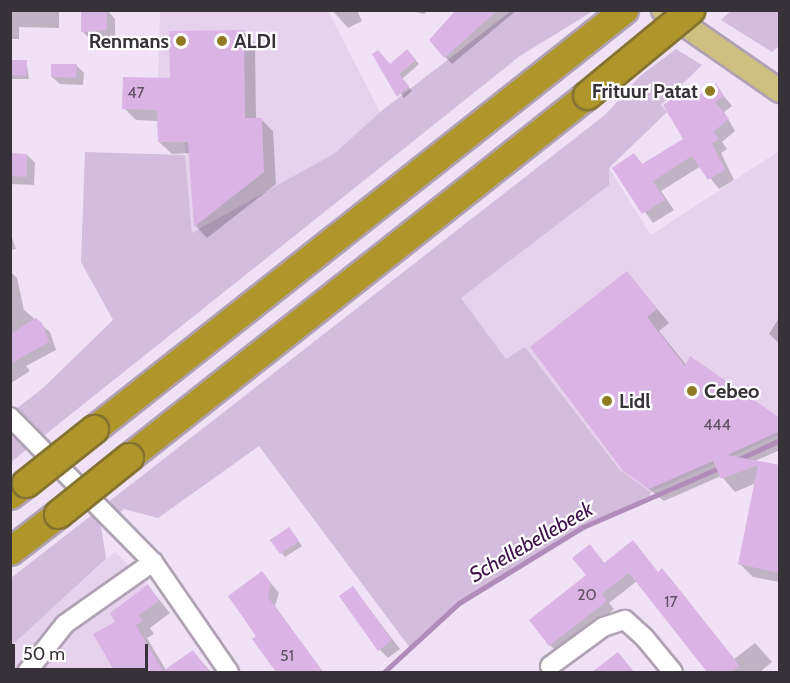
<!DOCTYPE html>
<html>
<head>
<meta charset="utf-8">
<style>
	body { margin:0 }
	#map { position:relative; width:790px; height:683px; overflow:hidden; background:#f1e1f6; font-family:Cabin,sans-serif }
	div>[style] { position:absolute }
	.built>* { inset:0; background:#e7d2ed }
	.green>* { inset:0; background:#d4bcdc }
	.shadow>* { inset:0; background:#0003 }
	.stream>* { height:5px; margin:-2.5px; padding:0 2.5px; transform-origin:2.5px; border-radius:2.5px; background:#b08cba }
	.building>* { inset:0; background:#d9b4e4 }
	.roads { filter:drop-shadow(2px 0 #b0a1b4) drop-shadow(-2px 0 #b0a1b4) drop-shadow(0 2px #b0a1b4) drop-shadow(0 -2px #b0a1b4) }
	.minor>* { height:18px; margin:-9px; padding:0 9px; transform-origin:9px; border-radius:9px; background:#fff }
	.major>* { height:22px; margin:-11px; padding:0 11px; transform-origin:11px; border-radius:11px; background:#cec080 }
	.highway>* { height:27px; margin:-13.5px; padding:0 13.5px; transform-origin:13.5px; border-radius:13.5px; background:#ae962b }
	.bridges { filter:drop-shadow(2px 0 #847330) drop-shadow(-2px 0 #847330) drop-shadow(0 2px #847330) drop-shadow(0 -2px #847330) }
	.highway-bridge>* { height:27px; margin:-13.5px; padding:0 13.5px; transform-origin:13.5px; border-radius:13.5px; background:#ae962b }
	.dots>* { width:16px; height:16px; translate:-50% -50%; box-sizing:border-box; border:3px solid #fff; border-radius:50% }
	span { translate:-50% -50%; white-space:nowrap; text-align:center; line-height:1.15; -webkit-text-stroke:4.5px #fff; paint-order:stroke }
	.number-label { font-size:16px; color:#605264 }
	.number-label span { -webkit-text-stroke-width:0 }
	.poi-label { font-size:20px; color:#373139; font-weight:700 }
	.right { translate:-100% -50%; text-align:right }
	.left { translate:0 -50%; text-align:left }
	.water-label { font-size:21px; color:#3f114b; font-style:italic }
	.frame { position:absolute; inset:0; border:12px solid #373139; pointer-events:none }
	.scale { position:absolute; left:12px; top:644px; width:136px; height:27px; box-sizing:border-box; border:3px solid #373139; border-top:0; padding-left:8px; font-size:18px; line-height:21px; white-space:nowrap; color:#373139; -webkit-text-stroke:4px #fff; paint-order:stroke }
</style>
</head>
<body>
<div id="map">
	<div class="built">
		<div style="clip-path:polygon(160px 11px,328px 11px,380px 112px,335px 153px,192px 234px,183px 128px,157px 129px)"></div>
		<div style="clip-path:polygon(779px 151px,779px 435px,651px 492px,620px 470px,525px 347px,506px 359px,461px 298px,608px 185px,609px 168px,651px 235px)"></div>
		<div style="clip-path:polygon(115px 552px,148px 584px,123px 602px,164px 672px,11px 672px,10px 646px)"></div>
	</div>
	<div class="green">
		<div style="clip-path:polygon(732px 10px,779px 11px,779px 46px,772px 52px,721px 20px)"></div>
		<div style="clip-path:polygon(511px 11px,593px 11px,520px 56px,11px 462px,11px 413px,43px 388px,113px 320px,81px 262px,85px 152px,185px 155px,192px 233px,335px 153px,380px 112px)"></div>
		<div style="clip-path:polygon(676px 49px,702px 65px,661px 105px,667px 112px,609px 168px,609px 185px,461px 298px,506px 359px,525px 347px,620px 470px,651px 492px,650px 496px,583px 527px,459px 603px,410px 648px,259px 446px,158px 518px,124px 509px,101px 526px,106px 559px,11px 646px,11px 578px,606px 114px,640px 76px)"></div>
	</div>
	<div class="shadow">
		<div style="clip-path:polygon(10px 10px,69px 10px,59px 11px,59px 28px,19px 27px,19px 39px,10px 39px)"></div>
		<div style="clip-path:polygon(83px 10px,107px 10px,115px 19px,115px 38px,90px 39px,82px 31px)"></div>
		<div style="clip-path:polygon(332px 10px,357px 10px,362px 21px,348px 28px)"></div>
		<div style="clip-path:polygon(405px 10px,428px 10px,424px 14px)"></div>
		<div style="clip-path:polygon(455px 10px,517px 10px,452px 64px,445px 57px)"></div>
		<div style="clip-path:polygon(243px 31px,255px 43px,256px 119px,261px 119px,273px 131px,276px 184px,207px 238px,196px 226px,191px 153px,172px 154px,159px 142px,159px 121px,136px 120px,124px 108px)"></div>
		<div style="clip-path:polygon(407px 51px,419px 64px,402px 79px,412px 91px,404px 98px,374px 55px,390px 65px)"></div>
		<div style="clip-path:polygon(10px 61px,26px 61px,29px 79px,10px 79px)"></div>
		<div style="clip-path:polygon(76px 65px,84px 73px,83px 85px,60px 84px,52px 77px)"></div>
		<div style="clip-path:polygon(715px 85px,732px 106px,724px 112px,735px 131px,722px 142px,727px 149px,721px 153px,734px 180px,719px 189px,701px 166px,661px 191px,674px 210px,653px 223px,614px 168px,634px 155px,644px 165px,685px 140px,688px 90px,696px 99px)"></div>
		<div style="clip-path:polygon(10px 155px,27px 155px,35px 163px,34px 185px,10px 184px)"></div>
		<div style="clip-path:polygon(10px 232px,16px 249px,10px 250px)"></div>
		<div style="clip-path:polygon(10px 271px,17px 278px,24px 310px,50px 332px,56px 350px,26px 366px,30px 371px,11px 383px)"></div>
		<div style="clip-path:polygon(627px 273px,669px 323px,659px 331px,687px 366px,780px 420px,780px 450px,753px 462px,780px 467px,780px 582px,753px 577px,740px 564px,756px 483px,735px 492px,721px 476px,664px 501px,624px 470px)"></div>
		<div style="clip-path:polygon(780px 316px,780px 344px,769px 334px)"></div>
		<div style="clip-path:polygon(292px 532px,302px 546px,285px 557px,272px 540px)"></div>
		<div style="clip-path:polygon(590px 546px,605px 564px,670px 578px,734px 659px,755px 643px,772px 662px,760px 672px,709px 672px,637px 581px,609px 603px,614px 609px,558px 653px,550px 645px,588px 575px)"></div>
		<div style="clip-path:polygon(262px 573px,279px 593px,275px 606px,323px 672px,279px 672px,230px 596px)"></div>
		<div style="clip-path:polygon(148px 586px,170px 613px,150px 628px,154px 634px,147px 638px,166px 670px,193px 652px,211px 672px,117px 672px,95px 635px,117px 622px)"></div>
		<div style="clip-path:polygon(353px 588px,400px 649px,388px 658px,380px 650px)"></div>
		<div style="clip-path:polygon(618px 654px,634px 672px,594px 672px)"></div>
	</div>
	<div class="stream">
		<div style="left:737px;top:460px;width:47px;rotate:-24.9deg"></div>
		<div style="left:384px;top:672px;width:102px;rotate:-42.6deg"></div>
		<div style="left:459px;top:603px;width:145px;rotate:-31.5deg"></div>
		<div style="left:583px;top:527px;width:150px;rotate:-23.5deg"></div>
	</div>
	<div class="building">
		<div style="clip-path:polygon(81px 10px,107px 10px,107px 30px,81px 32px)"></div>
		<div style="clip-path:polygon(456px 10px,498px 10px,444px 58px,429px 40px)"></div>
		<div style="clip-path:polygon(244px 30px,245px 118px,262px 118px,264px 172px,194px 227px,188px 142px,158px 142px,157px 110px,122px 109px,123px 77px,170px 78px,169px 31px)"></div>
		<div style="clip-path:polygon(407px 49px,416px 60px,399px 74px,409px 86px,397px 97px,372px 54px,378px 50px,390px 64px)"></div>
		<div style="clip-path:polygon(11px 60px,27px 60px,26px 76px,10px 75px)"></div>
		<div style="clip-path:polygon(51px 64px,77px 64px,76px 78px,51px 77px)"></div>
		<div style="clip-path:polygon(716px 83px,724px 96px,715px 102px,729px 119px,713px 132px,719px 139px,712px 143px,725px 170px,708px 180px,692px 156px,653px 181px,665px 200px,642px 214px,612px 168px,634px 153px,642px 164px,683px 139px,663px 105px,688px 88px,695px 98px)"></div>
		<div style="clip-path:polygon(10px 153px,27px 154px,27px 177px,10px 176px)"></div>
		<div style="clip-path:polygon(627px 271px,657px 309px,647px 317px,685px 366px,690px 356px,780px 418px,780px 431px,727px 455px,780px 465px,780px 573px,738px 564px,758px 465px,721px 479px,713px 461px,649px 489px,623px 471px,530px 347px)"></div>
		<div style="clip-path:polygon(36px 318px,42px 323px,49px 342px,10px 364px,10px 334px)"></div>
		<div style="clip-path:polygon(289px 527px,299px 541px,280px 554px,270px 540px)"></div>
		<div style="clip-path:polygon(633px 540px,658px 572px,662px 568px,740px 666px,731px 672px,707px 672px,629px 573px,602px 594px,607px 601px,549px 646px,529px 620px,586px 575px,572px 558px,590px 544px,604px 563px)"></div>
		<div style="clip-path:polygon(262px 571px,271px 583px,268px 597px,323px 672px,276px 672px,252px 639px,256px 636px,228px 596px)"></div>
		<div style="clip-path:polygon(148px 584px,159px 601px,139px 615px,143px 621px,136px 625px,163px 671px,193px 650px,209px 672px,115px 672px,93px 634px,115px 622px,110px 613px)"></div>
		<div style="clip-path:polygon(353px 586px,392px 640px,378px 651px,339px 596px)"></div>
		<div style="clip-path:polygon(618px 652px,634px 672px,592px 672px)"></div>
	</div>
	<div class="roads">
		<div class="minor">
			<div style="left:10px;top:417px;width:204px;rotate:45.4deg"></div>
			<div style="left:153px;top:562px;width:134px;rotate:55.4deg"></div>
			<div style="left:550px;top:666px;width:66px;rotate:-36.3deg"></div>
			<div style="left:603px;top:627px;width:23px;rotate:-18deg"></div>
			<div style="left:625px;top:620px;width:25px;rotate:42deg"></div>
			<div style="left:644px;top:637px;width:45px;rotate:50.4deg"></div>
			<div style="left:27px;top:672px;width:61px;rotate:-51.6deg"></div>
			<div style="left:65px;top:624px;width:108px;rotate:-35.2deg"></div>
		</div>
		<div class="major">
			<div style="left:663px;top:10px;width:142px;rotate:34.7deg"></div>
		</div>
		<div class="highway">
			<div style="left:94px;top:429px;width:676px;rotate:-38.33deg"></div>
			<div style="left:129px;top:457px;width:584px;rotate:-38.32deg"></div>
			<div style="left:10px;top:495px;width:20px;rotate:-37deg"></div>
			<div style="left:10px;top:551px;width:61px;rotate:-37.6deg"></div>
		</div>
	</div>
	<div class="bridges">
		<div class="highway-bridge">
			<div style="left:587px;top:95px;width:134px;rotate:-39.5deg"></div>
			<div style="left:26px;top:483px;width:87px;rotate:-38.5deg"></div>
			<div style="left:58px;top:514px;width:91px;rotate:-38.8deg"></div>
		</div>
	</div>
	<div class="dots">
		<div style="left:181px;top:41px;background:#8e7a20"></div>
		<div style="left:222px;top:41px;background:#8e7a20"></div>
		<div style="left:710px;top:91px;background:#8e7a20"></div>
		<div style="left:692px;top:391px;background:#8e7a20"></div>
		<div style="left:607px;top:401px;background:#8e7a20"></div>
	</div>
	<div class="number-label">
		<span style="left:136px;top:93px">47</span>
		<span style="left:717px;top:425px">444</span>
		<span style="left:587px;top:595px">20</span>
		<span style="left:671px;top:602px">17</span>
		<span style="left:287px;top:656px">51</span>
	</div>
	<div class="poi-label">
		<span class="right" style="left:169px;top:41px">Renmans</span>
		<span class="left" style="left:234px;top:41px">ALDI</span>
		<span class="right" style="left:698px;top:91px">Frituur Patat</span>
		<span class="left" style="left:704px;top:391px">Cebeo</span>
		<span class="left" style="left:619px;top:401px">Lidl</span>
	</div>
	<div class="water-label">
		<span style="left:531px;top:542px;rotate:-30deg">Schellebellebeek</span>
	</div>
	<div class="frame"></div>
	<div class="scale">50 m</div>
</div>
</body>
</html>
